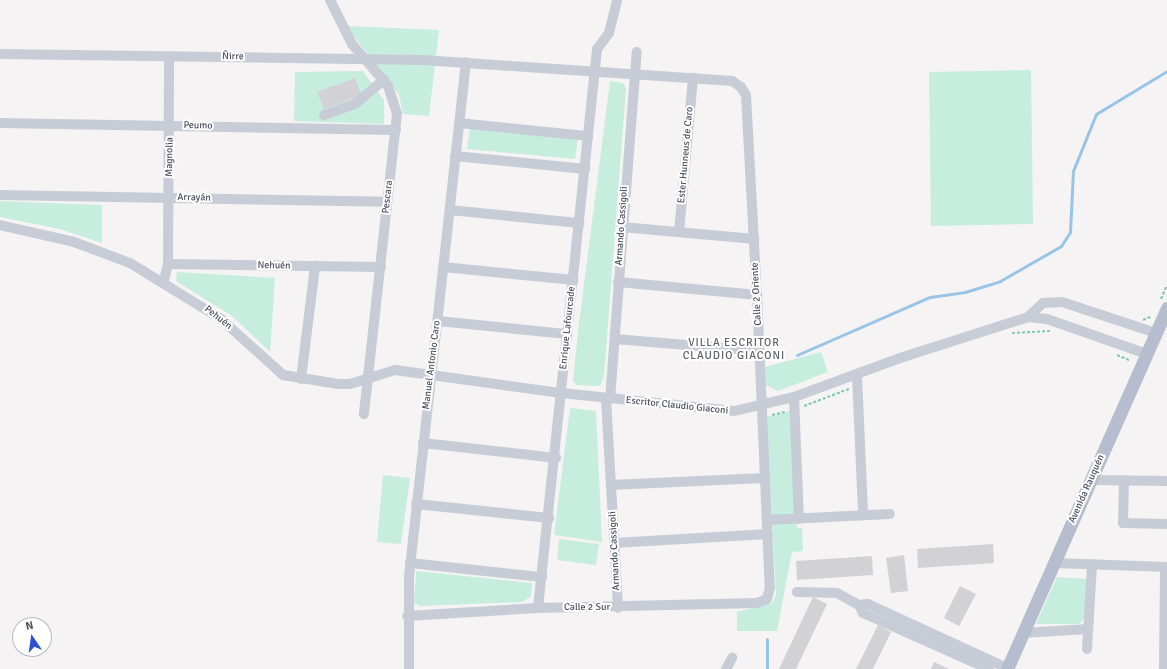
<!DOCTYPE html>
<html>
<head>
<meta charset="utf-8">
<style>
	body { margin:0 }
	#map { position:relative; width:1167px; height:669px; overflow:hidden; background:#f5f3f3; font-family:Signika,sans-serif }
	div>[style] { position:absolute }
	.green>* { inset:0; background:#c7edde }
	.stream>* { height:3px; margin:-1.5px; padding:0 1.5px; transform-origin:1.5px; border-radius:1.5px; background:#99c4e5 }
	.building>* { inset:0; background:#d1d1d6 }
	.path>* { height:2px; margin-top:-1px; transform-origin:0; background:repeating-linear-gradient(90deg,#82c8b5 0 3px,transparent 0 5px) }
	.minor>* { height:10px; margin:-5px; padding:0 5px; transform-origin:5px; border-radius:5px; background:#c8ccd6 }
	.major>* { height:13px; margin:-6.5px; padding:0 6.5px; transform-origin:6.5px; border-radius:6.5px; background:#b6bdce }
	span { translate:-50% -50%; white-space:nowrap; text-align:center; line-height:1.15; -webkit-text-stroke:4px #fff; paint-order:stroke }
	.street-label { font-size:10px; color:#4c525f }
	.neighbourhood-label { font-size:11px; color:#606167; letter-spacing:1px }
	.north { position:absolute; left:12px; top:617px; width:40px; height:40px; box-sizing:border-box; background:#fff; border:1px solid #b7babf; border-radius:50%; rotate:347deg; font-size:11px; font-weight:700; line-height:16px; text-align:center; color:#4c525f }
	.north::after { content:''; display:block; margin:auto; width:14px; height:18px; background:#2e50d4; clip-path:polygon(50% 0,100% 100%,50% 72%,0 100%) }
</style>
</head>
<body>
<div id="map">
	<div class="green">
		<div style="clip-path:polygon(346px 26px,439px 30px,429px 116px,403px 114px,399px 95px)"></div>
		<div style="clip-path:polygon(1031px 70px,1033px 224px,931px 226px,929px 72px)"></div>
		<div style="clip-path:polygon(363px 71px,384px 100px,384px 124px,294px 121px,295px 72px)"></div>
		<div style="clip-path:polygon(610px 81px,623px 83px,626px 88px,604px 376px,600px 386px,576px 385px,573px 380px,579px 324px)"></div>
		<div style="clip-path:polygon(470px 127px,578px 139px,575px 159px,467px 149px)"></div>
		<div style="clip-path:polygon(0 201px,102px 205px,102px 243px,60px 229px,0 217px)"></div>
		<div style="clip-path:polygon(177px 272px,275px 278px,270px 352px,232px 316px,176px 281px)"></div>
		<div style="clip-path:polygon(821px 352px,828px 372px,778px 391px,766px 385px,765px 367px)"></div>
		<div style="clip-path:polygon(570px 408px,596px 411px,602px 542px,554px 535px)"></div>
		<div style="clip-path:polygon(790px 411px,797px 528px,802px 528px,803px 551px,792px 552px,777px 631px,737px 631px,737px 612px,772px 603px,776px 595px,767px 417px)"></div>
		<div style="clip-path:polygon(383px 475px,410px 478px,401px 544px,377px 542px)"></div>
		<div style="clip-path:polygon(559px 539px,599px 544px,596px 565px,557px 560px)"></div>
		<div style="clip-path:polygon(416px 571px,532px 583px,531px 596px,523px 602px,420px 606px,414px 603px)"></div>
		<div style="clip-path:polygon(1057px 577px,1087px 579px,1084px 618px,1080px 624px,1036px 624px)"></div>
	</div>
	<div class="stream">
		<div style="left:797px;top:355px;width:145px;rotate:-23.6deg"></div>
		<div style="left:930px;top:297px;width:35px;rotate:-8deg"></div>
		<div style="left:965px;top:292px;width:37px;rotate:-17deg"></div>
		<div style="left:1000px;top:281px;width:70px;rotate:-29.8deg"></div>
		<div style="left:1061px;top:246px;width:17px;rotate:-57deg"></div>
		<div style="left:1070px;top:232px;width:61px;rotate:-87.2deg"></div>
		<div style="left:1073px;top:171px;width:61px;rotate:-68deg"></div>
		<div style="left:1096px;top:114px;width:83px;rotate:-31.2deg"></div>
		<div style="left:767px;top:639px;width:30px;rotate:90deg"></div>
	</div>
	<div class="building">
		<div style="clip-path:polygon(355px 78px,361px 95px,324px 109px,317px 92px)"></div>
		<div style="clip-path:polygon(993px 544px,994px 563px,918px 568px,917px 549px)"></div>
		<div style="clip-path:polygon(904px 555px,908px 591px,891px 593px,886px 558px)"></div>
		<div style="clip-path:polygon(872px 556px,873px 575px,797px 580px,796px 561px)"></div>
		<div style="clip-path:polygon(960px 586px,976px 594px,959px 626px,944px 618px)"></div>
		<div style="clip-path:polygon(813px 597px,827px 604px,796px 669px,779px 669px)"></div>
		<div style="clip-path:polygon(878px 625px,891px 632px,873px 669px,856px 669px)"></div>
		<div style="clip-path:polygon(934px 662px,949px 669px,931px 669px)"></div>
	</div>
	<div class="path">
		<div style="left:1161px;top:299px;width:15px;rotate:-67deg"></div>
		<div style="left:1143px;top:320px;width:8px;rotate:-23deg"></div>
		<div style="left:1012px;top:333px;width:39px;rotate:-3deg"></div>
		<div style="left:1117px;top:355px;width:15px;rotate:23deg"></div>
		<div style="left:804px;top:406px;width:48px;rotate:-20.7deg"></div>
		<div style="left:772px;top:415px;width:13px;rotate:-13deg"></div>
	</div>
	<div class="minor">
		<div style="left:330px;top:0;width:49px;rotate:63.4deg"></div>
		<div style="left:352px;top:44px;width:55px;rotate:49.4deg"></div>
		<div style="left:388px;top:86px;width:29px;rotate:72deg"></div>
		<div style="left:397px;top:114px;width:302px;rotate:96.3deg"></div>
		<div style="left:0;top:54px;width:423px;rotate:0.8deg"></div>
		<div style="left:423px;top:60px;width:310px;rotate:3.9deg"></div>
		<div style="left:732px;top:81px;width:11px;rotate:34deg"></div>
		<div style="left:741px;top:87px;width:9px;rotate:58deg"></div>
		<div style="left:746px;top:95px;width:200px;rotate:86.9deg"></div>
		<div style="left:757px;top:295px;width:292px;rotate:87.5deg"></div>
		<div style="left:770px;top:587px;width:12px;rotate:104deg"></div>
		<div style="left:767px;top:599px;width:11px;rotate:158deg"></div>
		<div style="left:757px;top:603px;width:219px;rotate:178.7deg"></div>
		<div style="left:538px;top:608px;width:131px;rotate:176.5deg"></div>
		<div style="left:324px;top:115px;width:33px;rotate:-20deg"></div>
		<div style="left:355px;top:104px;width:38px;rotate:-40deg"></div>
		<div style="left:0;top:123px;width:396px;rotate:1deg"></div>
		<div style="left:459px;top:123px;width:130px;rotate:5.8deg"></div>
		<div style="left:455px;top:156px;width:131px;rotate:5.7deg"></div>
		<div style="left:0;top:195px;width:387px;rotate:1deg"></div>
		<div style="left:450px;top:210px;width:130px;rotate:5.8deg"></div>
		<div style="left:0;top:225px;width:76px;rotate:12.9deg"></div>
		<div style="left:74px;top:242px;width:60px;rotate:20.6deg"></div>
		<div style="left:130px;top:263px;width:107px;rotate:31.6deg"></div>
		<div style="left:221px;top:319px;width:84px;rotate:42.1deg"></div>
		<div style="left:283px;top:375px;width:56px;rotate:9.3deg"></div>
		<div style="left:338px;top:384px;width:12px"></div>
		<div style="left:350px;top:384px;width:47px;rotate:-17.3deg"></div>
		<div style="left:395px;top:370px;width:168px;rotate:7.9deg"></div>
		<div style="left:561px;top:393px;width:174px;rotate:5.9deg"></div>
		<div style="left:734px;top:411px;width:62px;rotate:-13.1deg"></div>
		<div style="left:794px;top:397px;width:116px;rotate:-20.2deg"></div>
		<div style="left:903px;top:357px;width:131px;rotate:-17.7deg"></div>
		<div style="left:1028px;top:317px;width:19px;rotate:6deg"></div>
		<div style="left:1047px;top:319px;width:106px;rotate:19.3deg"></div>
		<div style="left:622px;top:227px;width:133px;rotate:5.2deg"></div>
		<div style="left:679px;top:232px;width:155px;rotate:-84.8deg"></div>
		<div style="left:168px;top:264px;width:213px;rotate:0.8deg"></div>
		<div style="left:443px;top:267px;width:131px;rotate:5.7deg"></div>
		<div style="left:164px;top:281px;width:17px;rotate:-77deg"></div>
		<div style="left:168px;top:264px;width:208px;rotate:-89.7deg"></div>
		<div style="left:618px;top:282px;width:140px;rotate:5.3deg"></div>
		<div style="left:1028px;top:317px;width:21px;rotate:-43deg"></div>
		<div style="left:1043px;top:303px;width:19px;rotate:-3deg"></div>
		<div style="left:1062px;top:302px;width:99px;rotate:18.3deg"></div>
		<div style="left:438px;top:321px;width:130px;rotate:5.8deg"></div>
		<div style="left:615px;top:339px;width:144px;rotate:4.8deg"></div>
		<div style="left:857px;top:375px;width:140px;rotate:87.5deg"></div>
		<div style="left:301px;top:379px;width:114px;rotate:-82.9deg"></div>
		<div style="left:794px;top:397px;width:122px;rotate:87.7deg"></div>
		<div style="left:606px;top:399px;width:209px;rotate:86.7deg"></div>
		<div style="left:610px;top:399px;width:348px;rotate:-85.6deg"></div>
		<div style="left:423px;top:443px;width:134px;rotate:6.4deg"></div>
		<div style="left:1091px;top:480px;width:76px;rotate:0.8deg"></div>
		<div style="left:1124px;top:480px;width:43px;rotate:91.3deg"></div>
		<div style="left:1123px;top:523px;width:44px;rotate:1.3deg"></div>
		<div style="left:611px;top:485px;width:154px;rotate:-2.6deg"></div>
		<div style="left:416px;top:504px;width:134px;rotate:6deg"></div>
		<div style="left:767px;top:520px;width:123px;rotate:-2.8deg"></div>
		<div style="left:614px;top:543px;width:154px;rotate:-3.3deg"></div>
		<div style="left:410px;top:563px;width:133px;rotate:6.1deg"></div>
		<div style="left:1054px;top:563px;width:113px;rotate:2deg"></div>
		<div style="left:797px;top:592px;width:40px;rotate:1.4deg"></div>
		<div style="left:837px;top:593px;width:25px;rotate:29deg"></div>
		<div style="left:859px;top:605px;width:9px;rotate:63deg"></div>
		<div style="left:863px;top:613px;width:138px;rotate:24deg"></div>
		<div style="left:859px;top:605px;width:9px;rotate:-6deg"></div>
		<div style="left:868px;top:604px;width:153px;rotate:24.7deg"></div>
		<div style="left:538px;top:608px;width:562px;rotate:-83.97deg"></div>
		<div style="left:597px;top:49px;width:20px;rotate:-53deg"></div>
		<div style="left:609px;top:33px;width:34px;rotate:-76deg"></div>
		<div style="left:1023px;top:633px;width:65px;rotate:-3.5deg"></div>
		<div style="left:1087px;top:649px;width:85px;rotate:-86.6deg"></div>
		<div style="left:409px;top:669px;width:93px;rotate:-90deg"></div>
		<div style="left:409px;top:576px;width:517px;rotate:-83.67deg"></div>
		<div style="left:726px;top:669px;width:13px;rotate:-61deg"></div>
		<div style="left:1164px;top:669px;width:102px;rotate:-89.4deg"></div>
	</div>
	<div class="major">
		<div style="left:1007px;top:669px;width:395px;rotate:-66.1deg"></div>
	</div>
	<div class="street-label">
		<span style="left:233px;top:57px;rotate:1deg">Ñirre</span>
		<span style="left:198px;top:126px;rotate:1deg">Peumo</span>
		<span style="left:686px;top:155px;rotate:-85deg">Ester Hunneus de Caro</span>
		<span style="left:170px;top:157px;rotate:-89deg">Magnolia</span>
		<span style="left:388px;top:197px;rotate:-84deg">Pescara</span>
		<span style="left:194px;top:198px;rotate:1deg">Arrayán</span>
		<span style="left:622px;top:226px;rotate:-86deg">Armando Cassigoli</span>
		<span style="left:274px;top:266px;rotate:1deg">Nehuén</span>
		<span style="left:757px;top:294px;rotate:-93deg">Calle 2 Oriente</span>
		<span style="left:218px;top:318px;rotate:38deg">Pehuén</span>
		<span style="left:568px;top:328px;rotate:-84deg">Enrique Lafourcade</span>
		<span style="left:432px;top:365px;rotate:-83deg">Manuel Antonio Caro</span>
		<span style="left:677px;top:406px;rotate:6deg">Escritor Claudio Giaconi</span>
		<span style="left:1087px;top:489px;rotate:-66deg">Avenida Rauquén</span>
		<span style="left:615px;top:551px;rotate:-93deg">Armando Cassigoli</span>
		<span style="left:587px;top:608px">Calle 2 Sur</span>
	</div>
	<div class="neighbourhood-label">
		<span style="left:734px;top:350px">VILLA ESCRITOR<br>CLAUDIO GIACONI</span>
	</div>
	<div class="north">N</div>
</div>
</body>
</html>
